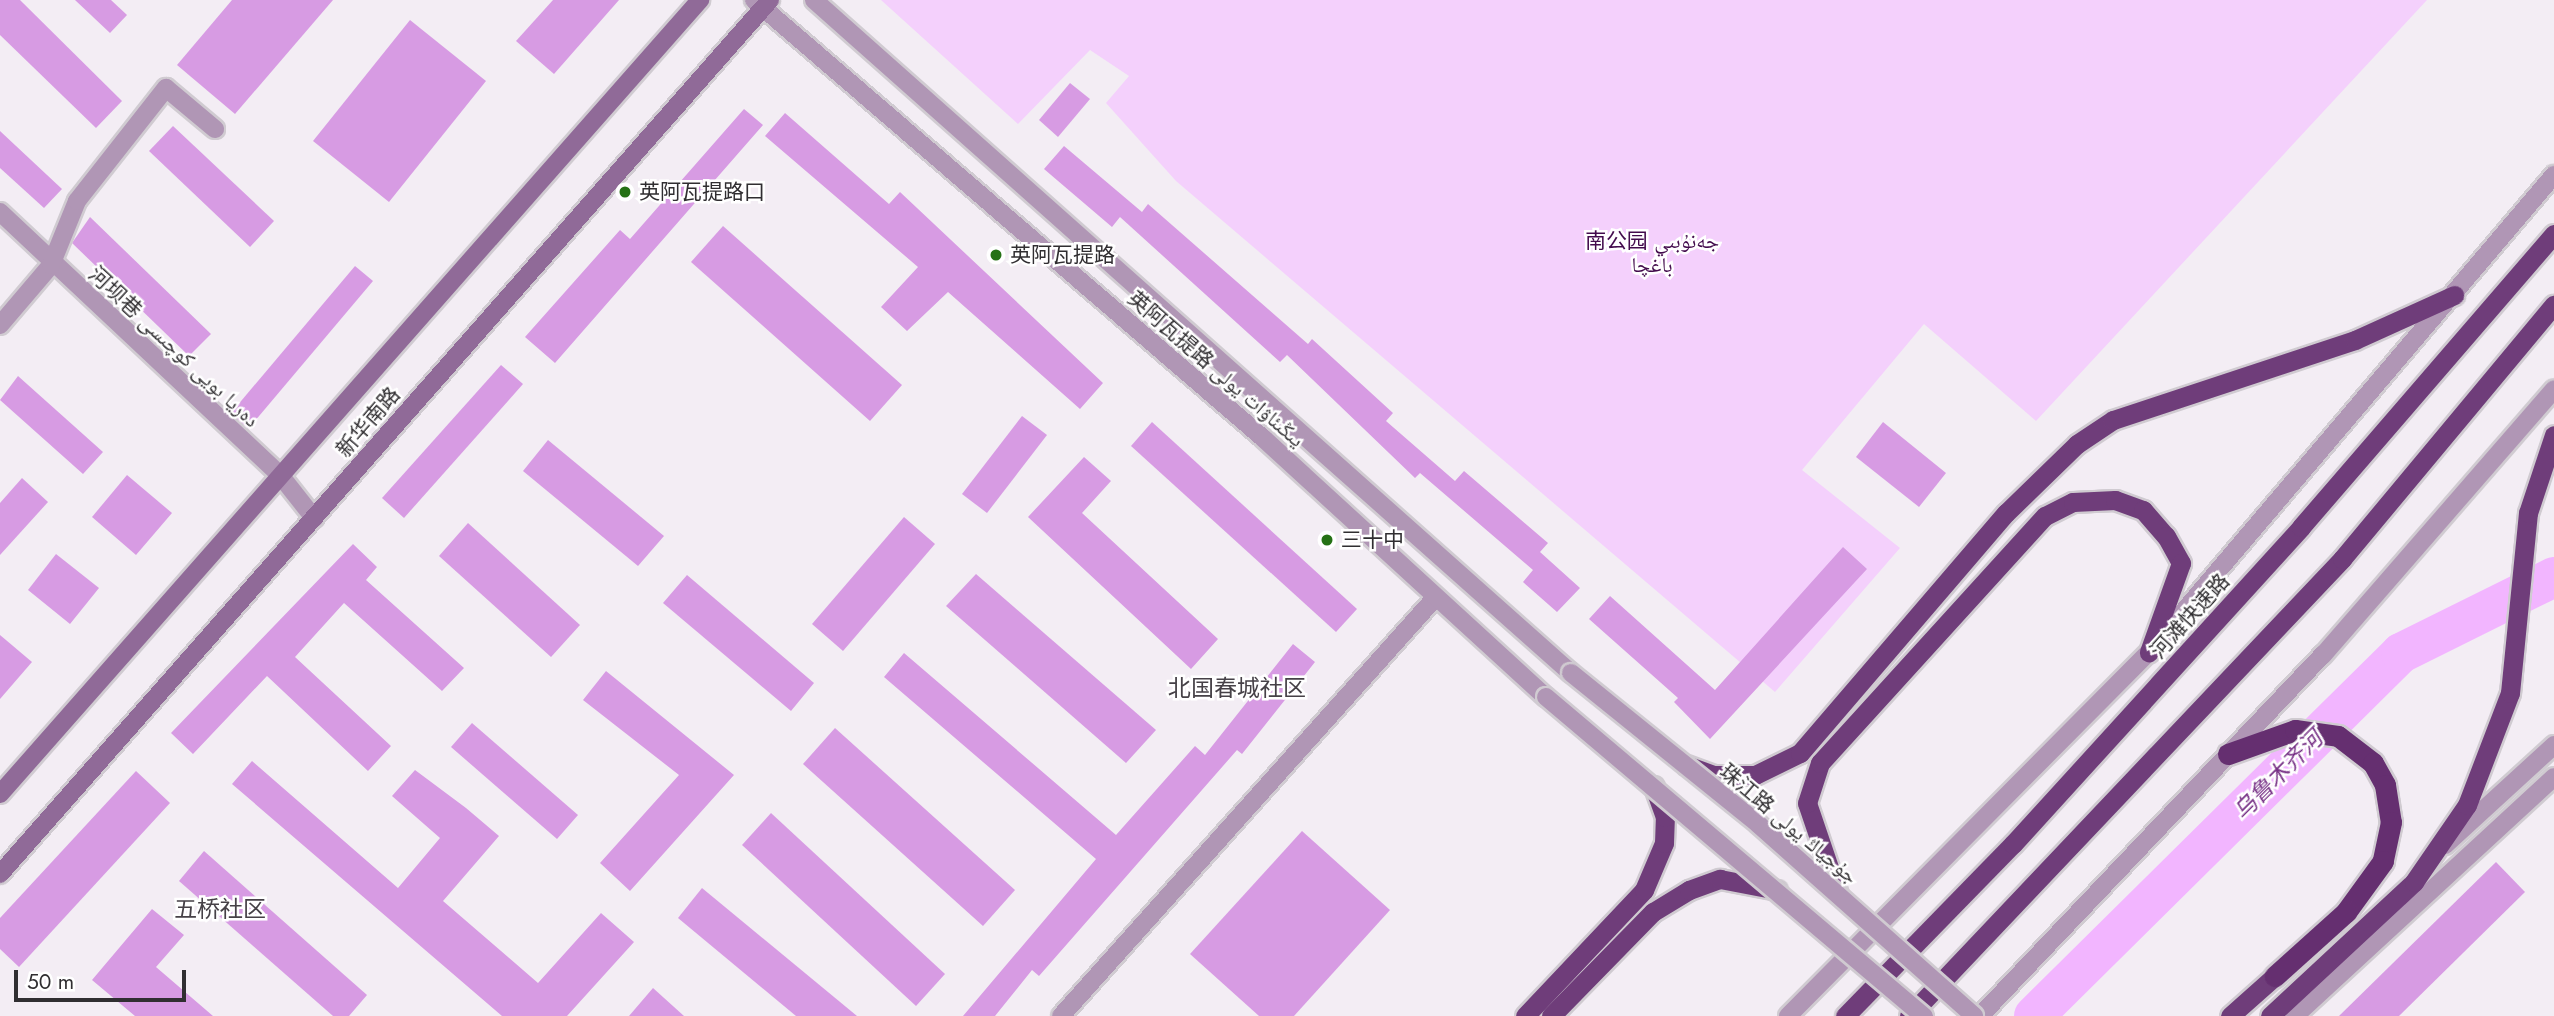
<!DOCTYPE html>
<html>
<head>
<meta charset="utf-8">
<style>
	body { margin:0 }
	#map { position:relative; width:2554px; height:1016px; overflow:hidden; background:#f3edf4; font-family:Jost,"Noto Naskh Arabic","Noto Sans SC",sans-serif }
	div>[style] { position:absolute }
	.green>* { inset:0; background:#f4d0fc }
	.river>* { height:40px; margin:-20px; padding:0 20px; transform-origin:20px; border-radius:20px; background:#f2b5ff }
	.building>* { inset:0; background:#d79be3 }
	.roads { filter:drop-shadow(2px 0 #d0cbd1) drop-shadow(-2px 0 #d0cbd1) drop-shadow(0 2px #d0cbd1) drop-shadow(0 -2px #d0cbd1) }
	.minor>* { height:18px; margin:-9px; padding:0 9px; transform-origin:9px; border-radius:9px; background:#b096b5 }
	.tertiary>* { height:18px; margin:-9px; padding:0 9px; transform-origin:9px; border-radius:9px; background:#b096b5 }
	.secondary>* { height:18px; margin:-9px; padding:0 9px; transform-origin:9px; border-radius:9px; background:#906a98 }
	.trunk>* { height:19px; margin:-9.5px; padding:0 9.5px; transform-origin:9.5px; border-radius:9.5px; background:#6f3d7a }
	.motorway>* { height:21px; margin:-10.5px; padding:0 10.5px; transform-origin:10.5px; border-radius:10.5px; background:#652f70 }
	.bridges { filter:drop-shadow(2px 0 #d0cbd1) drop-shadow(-2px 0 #d0cbd1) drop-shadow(0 2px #d0cbd1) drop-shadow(0 -2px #d0cbd1) }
	.tertiary-bridge>* { height:18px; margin:-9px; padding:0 9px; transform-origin:9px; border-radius:9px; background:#b096b5 }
	.dots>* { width:19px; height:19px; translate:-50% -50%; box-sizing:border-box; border:4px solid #fff; border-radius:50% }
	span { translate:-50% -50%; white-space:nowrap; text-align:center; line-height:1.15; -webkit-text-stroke:5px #fff; paint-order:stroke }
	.poi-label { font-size:21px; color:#302e31 }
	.left { translate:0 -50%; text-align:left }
	.park-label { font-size:21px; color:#430b4d }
	.street-label { font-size:21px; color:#302e31 }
	.neighbourhood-label { font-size:23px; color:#464147 }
	.water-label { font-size:23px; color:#773186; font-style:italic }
	.scale { position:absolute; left:14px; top:970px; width:172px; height:32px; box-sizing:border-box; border:4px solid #302e31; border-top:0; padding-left:9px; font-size:21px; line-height:24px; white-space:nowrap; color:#302e31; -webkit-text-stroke:5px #fff; paint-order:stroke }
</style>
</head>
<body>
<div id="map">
	<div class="green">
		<div style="clip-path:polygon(881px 0,2427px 0,2036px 421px,1924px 324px,1802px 470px,1900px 548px,1775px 692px,1176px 181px,1106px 103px,1129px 76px,1090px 50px,1018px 124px)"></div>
	</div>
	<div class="river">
		<div style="left:2034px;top:1016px;width:516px;rotate:-44.69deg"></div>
		<div style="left:2401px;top:653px;width:171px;rotate:-26.4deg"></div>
	</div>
	<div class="building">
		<div style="clip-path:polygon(0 0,20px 0,122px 101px,96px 128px,0 35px)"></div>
		<div style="clip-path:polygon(75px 0,111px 0,127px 15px,110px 33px)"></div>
		<div style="clip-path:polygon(232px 0,333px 0,235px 114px,177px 65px)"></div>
		<div style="clip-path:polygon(553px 0,619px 0,554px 74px,516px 41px)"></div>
		<div style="clip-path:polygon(410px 20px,486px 81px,389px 202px,313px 141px)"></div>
		<div style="clip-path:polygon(1070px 83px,1090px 99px,1058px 137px,1039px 120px)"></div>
		<div style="clip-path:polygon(744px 109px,763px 125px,555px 363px,525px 337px,620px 230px,630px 239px)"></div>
		<div style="clip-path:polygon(785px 113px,889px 204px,900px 192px,1103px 383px,1080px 409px,948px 292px,907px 331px,881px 307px,918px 267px,765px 136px)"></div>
		<div style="clip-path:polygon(173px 126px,274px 221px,250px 247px,149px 151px)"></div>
		<div style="clip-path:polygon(0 131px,62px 189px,44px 208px,0 168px)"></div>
		<div style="clip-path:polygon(1064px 146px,1142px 212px,1148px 204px,1308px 344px,1312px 339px,1393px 413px,1386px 421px,1455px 481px,1464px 471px,1548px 543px,1540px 552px,1580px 588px,1557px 612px,1523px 582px,1533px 570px,1420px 473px,1415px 478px,1287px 355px,1280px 362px,1120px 217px,1112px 227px,1044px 169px)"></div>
		<div style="clip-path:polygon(90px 217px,211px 334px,189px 356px,72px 243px)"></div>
		<div style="clip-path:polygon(723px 226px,902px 385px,870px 421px,691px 262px)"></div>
		<div style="clip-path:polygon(355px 266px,373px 281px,248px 429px,231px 413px)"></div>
		<div style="clip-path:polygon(501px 365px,523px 384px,404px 518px,382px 498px)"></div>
		<div style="clip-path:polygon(18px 376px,103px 452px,83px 474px,0 400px)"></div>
		<div style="clip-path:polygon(1022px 416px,1047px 435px,987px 513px,962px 494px)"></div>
		<div style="clip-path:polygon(1152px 422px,1357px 609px,1336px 632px,1131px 446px)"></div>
		<div style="clip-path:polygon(1883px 422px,1946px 473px,1919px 507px,1856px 457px)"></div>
		<div style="clip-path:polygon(548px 440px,664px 536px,638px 566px,523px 471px)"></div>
		<div style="clip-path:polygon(1084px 457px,1111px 481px,1082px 513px,1218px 639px,1191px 669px,1028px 517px)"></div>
		<div style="clip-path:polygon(127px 475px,172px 513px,136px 555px,92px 517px)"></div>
		<div style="clip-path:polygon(22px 478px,48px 502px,0 555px,0 503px)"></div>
		<div style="clip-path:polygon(904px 517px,935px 544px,843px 651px,812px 624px)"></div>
		<div style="clip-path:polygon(468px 523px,580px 625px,551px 657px,439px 556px)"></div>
		<div style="clip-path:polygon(353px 544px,377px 567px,366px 580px,464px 668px,442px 691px,344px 603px,295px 657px,391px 746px,368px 771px,267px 676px,193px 754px,171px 733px)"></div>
		<div style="clip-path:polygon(1843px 547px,1867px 569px,1710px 739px,1674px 702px,1678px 698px,1589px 619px,1610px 596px,1715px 690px)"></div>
		<div style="clip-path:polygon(56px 554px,99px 588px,70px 624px,28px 590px)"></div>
		<div style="clip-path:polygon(976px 574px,1156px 730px,1126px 763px,946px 606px)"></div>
		<div style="clip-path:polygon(687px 575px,814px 683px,791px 711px,663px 603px)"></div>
		<div style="clip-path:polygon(0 635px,32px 662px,0 699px)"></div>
		<div style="clip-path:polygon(1293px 644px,1315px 662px,1242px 754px,1237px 750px,1039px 976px,1032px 970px,995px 1016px,963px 1016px,1096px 859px,884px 677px,904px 653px,1116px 835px,1195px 746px,1205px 755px)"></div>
		<div style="clip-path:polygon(606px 671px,734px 775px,630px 891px,600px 863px,679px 775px,583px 700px)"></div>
		<div style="clip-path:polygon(472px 723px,578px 815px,557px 839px,451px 747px)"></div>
		<div style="clip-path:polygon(835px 728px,1015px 890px,983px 926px,803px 764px)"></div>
		<div style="clip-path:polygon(252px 761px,398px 888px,440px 838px,392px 796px,415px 770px,466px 808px,499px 836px,443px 901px,538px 983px,601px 913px,634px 942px,567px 1016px,502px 1016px,232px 784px)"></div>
		<div style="clip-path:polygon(136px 771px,170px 803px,19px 967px,0 949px,0 918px)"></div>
		<div style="clip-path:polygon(771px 813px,945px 974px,916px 1006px,742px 845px)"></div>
		<div style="clip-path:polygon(1302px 831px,1390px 910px,1294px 1016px,1259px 1016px,1190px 954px)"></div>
		<div style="clip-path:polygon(204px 851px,367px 995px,349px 1016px,333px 1016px,179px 881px)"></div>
		<div style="clip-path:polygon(2496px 862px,2525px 892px,2399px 1016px,2339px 1016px)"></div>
		<div style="clip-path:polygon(702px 888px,857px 1016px,796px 1016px,678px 918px)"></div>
		<div style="clip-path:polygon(152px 909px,184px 935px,156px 967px,213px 1016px,135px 1016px,92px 980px)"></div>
		<div style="clip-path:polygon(653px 988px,684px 1016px,629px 1016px)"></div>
	</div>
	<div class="roads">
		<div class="minor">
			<div style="left:0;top:212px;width:384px;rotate:43.2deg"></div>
			<div style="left:280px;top:475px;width:55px;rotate:51.7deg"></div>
			<div style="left:0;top:325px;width:79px;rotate:-49.6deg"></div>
			<div style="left:51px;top:265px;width:69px;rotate:-67.9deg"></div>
			<div style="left:77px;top:201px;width:144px;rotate:-51.8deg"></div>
			<div style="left:166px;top:88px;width:64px;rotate:39.9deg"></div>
			<div style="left:1061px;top:1016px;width:561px;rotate:-48.18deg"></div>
			<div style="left:2295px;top:1016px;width:352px;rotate:-42.7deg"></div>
		</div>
		<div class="tertiary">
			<div style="left:754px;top:0;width:672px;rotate:40.71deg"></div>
			<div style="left:1263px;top:438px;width:384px;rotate:42.5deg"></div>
			<div style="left:814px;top:0;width:1013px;rotate:41.64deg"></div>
			<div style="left:2445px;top:845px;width:148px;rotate:-42.5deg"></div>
			<div style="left:1788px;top:1016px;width:513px;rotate:-45.24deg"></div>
			<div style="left:2149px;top:652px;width:626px;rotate:-49.67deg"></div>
			<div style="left:1980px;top:1016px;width:498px;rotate:-46.5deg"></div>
			<div style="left:2323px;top:655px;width:352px;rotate:-49deg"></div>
		</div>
		<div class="secondary">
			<div style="left:0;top:794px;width:1059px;rotate:-48.6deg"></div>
			<div style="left:0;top:874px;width:1165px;rotate:-48.62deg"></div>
		</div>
		<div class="trunk">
			<div style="left:1686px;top:765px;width:29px;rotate:20deg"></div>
			<div style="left:1713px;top:775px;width:42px"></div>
			<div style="left:1755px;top:775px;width:50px;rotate:-26.1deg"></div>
			<div style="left:1800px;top:753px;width:316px;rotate:-49.4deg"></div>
			<div style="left:2006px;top:513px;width:99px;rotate:-44.2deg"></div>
			<div style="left:2077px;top:444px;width:43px;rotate:-33.7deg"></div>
			<div style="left:2113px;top:420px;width:255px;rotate:-18.3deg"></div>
			<div style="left:2355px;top:340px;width:109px;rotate:-24.4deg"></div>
			<div style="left:1838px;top:894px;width:96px;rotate:-108.8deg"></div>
			<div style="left:1807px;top:803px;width:42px;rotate:-72deg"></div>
			<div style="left:1820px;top:763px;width:334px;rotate:-47.7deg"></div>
			<div style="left:2045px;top:516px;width:31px;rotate:-27deg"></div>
			<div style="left:2073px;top:502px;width:42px;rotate:-2.7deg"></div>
			<div style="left:2115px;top:500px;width:30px;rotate:20deg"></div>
			<div style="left:2143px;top:510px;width:35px;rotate:49deg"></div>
			<div style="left:2166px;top:536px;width:31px;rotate:61deg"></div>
			<div style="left:2181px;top:563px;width:95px;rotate:109.8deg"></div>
			<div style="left:1525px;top:1016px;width:173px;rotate:-46.6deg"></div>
			<div style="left:1644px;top:890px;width:51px;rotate:-66.9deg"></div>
			<div style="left:1664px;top:843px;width:26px;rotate:-88deg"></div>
			<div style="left:1665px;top:817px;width:33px;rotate:-110deg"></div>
			<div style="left:1551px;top:1016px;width:146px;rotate:-45.6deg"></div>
			<div style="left:1653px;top:912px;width:42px;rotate:-31.4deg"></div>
			<div style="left:1689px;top:890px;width:33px;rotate:-20deg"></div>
			<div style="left:1720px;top:879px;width:58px;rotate:10.9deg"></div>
			<div style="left:1845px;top:1016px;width:240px;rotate:-45.7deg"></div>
			<div style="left:2013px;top:844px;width:428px;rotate:-47.7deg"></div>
			<div style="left:2301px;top:527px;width:387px;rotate:-49.2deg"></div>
			<div style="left:1909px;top:1016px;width:630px;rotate:-46.54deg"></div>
			<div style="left:2342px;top:559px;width:331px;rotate:-50.2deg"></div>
			<div style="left:2230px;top:1016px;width:60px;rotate:-41.6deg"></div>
			<div style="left:2270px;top:1016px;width:197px;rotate:-42.9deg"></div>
			<div style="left:2414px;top:882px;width:93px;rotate:-55.5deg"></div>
			<div style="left:2467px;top:805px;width:120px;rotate:-69deg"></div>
			<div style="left:2510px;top:693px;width:181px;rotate:-84.3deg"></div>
			<div style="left:2528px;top:513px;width:82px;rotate:-71.6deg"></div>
		</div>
		<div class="motorway">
			<div style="left:2228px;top:754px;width:71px;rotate:-19.7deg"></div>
			<div style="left:2295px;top:730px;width:43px;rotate:7.9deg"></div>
			<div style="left:2338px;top:736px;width:44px;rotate:37.6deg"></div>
			<div style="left:2373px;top:763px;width:25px;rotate:61deg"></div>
			<div style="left:2385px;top:785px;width:37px;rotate:81deg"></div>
			<div style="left:2391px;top:822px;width:40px;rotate:102deg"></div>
			<div style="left:2383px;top:861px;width:63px;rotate:126deg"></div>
			<div style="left:2346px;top:912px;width:96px;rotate:138deg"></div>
		</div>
	</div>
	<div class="bridges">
		<div class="tertiary-bridge">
			<div style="left:1571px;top:673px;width:240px;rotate:38.9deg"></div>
			<div style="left:1758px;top:824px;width:289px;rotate:41.6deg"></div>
			<div style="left:1546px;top:697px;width:495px;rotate:40.2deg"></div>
		</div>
	</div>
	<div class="dots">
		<div style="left:625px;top:192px;background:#257115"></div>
		<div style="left:996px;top:255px;background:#257115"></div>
		<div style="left:1327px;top:540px;background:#257115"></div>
	</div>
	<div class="poi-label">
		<span class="left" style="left:639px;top:192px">英阿瓦提路口</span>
		<span class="left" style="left:1010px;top:255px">英阿瓦提路</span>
		<span class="left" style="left:1341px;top:540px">三十中</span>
	</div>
	<div class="park-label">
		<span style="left:1652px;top:253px">南公园 جەنۇبىي<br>باغچا</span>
	</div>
	<div class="street-label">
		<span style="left:174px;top:347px;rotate:43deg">河坝巷 دەريا بويى كوچىسى</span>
		<span style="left:1216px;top:369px;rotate:41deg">英阿瓦提路 يىڭىئاۋات يولى</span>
		<span style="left:368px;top:422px;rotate:-49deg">新华南路</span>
		<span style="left:2190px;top:616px;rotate:-48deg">河滩快速路</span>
		<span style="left:1789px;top:824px;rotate:40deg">珠江路 جۇجياڭ يولى</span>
	</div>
	<div class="neighbourhood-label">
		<span style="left:1237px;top:688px">北国春城社区</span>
		<span style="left:220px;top:909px">五桥社区</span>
	</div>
	<div class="water-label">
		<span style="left:2278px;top:775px;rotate:-45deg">乌鲁木齐河</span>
	</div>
	<div class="scale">50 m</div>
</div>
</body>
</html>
